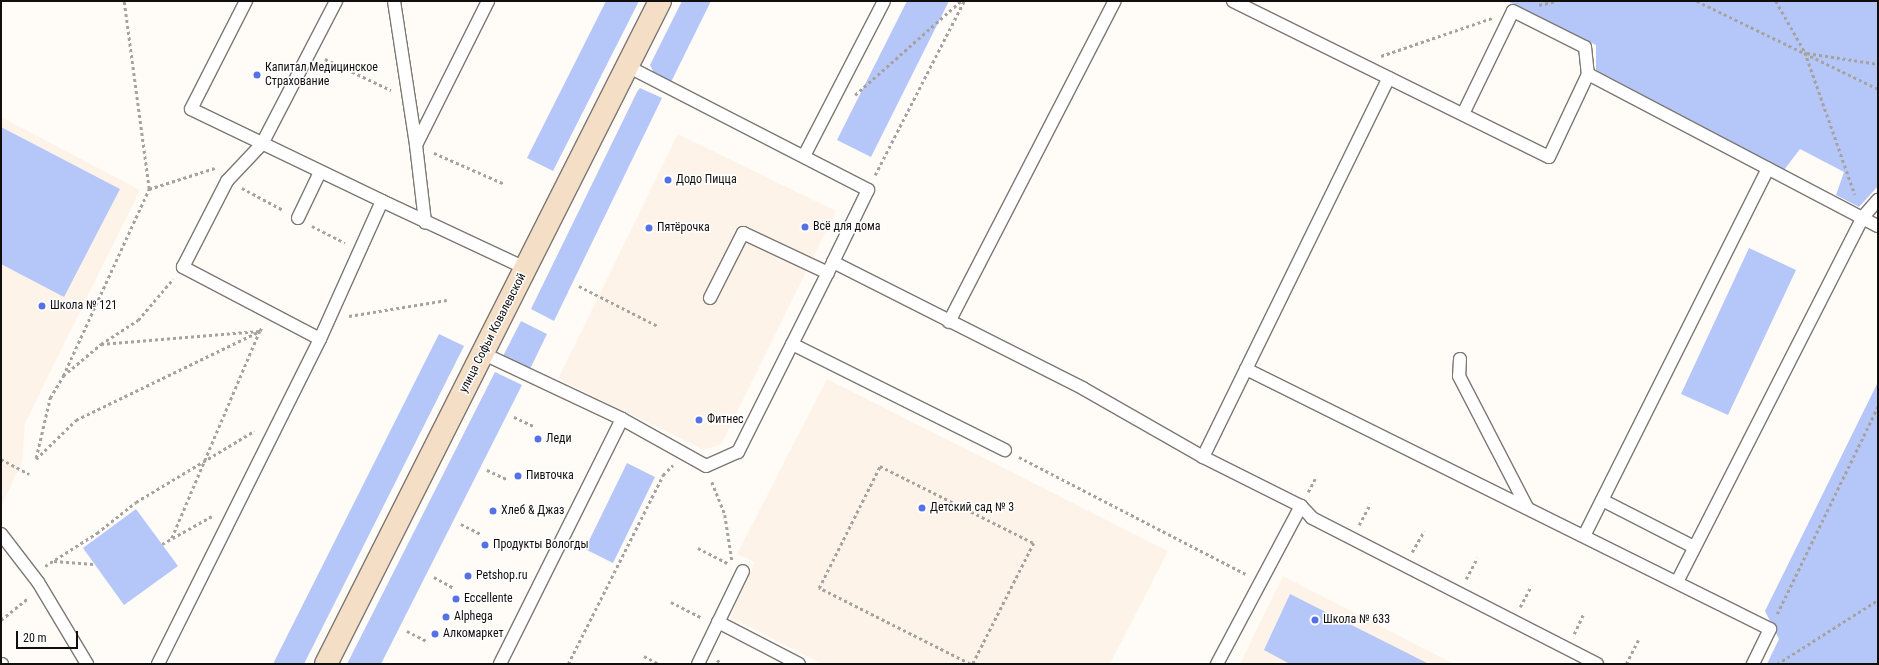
<!DOCTYPE html>
<html>
<head>
<meta charset="utf-8">
<style>
	body { margin:0 }
	#map { position:relative; width:1879px; height:665px; overflow:hidden; background:#fffbf7; font-family:"Roboto Condensed",sans-serif }
	div>[style] { position:absolute }
	.built>* { inset:0; background:#fef3e8 }
	.green>* { inset:0; background:#b5c6f9 }
	.path>* { height:2.5px; margin-top:-1.25px; transform-origin:0; background:repeating-linear-gradient(90deg,#a6a29f 0 3px,transparent 0 6px) }
	.roads { filter:drop-shadow(1px 0 #7c7874) drop-shadow(-1px 0 #7c7874) drop-shadow(0 1px #7c7874) drop-shadow(0 -1px #7c7874) }
	.lane>* { height:12px; margin:-6px; padding:0 6px; transform-origin:6px; border-radius:6px; background:#fff }
	.secondary>* { height:22px; margin:-11px; padding:0 11px; transform-origin:11px; border-radius:11px; background:#f4dec6 }
	.dots>* { width:11px; height:11px; translate:-50% -50%; box-sizing:border-box; border:2px solid #fff; border-radius:50% }
	span { translate:-50% -50%; white-space:nowrap; text-align:center; line-height:1.15; -webkit-text-stroke:3px #fff; paint-order:stroke }
	.poi-label { font-size:12px; color:#110f0e }
	.left { translate:0 -50%; text-align:left }
	.street-label { font-size:12px; color:#110f0e }
	.frame { position:absolute; inset:0; border:2px solid #110f0e; pointer-events:none }
	.scale { position:absolute; left:16px; top:631px; width:62px; height:18px; box-sizing:border-box; border:2px solid #110f0e; border-top:0; padding-left:5px; font-size:12px; line-height:14px; white-space:nowrap; color:#110f0e; -webkit-text-stroke:3px #fff; paint-order:stroke }
</style>
</head>
<body>
<div id="map">
	<div class="built">
		<div style="clip-path:polygon(1px 117px,140px 190px,25px 423px,22px 462px,1px 507px)"></div>
		<div style="clip-path:polygon(678px 134px,836px 211px,721px 444px,704px 450px,558px 379px)"></div>
		<div style="clip-path:polygon(827px 379px,1168px 551px,1110px 664px,823px 664px,730px 617px,755px 562px,737px 554px)"></div>
		<div style="clip-path:polygon(1283px 576px,1454px 664px,1240px 664px)"></div>
	</div>
	<div class="green">
		<div style="clip-path:polygon(606px 1px,639px 1px,553px 171px,527px 158px)"></div>
		<div style="clip-path:polygon(682px 1px,711px 1px,671px 82px,654px 73px,650px 65px)"></div>
		<div style="clip-path:polygon(907px 1px,949px 1px,871px 157px,837px 140px)"></div>
		<div style="clip-path:polygon(1507px 1px,1878px 1px,1878px 186px,1859px 207px,1836px 195px,1844px 172px,1800px 149px,1784px 170px,1596px 70px,1596px 45px)"></div>
		<div style="clip-path:polygon(640px 88px,662px 98px,554px 321px,531px 309px,637px 92px)"></div>
		<div style="clip-path:polygon(1px 127px,120px 189px,64px 297px,1px 264px)"></div>
		<div style="clip-path:polygon(1749px 248px,1796px 270px,1728px 415px,1681px 394px)"></div>
		<div style="clip-path:polygon(521px 321px,547px 334px,530px 369px,503px 356px)"></div>
		<div style="clip-path:polygon(439px 334px,464px 346px,304px 664px,273px 664px)"></div>
		<div style="clip-path:polygon(495px 372px,522px 385px,381px 664px,347px 664px)"></div>
		<div style="clip-path:polygon(1878px 382px,1878px 664px,1767px 664px,1779px 639px,1765px 611px)"></div>
		<div style="clip-path:polygon(627px 463px,655px 477px,613px 563px,585px 549px)"></div>
		<div style="clip-path:polygon(136px 509px,178px 566px,124px 605px,83px 548px)"></div>
		<div style="clip-path:polygon(1290px 594px,1429px 664px,1290px 664px,1264px 650px)"></div>
	</div>
	<div class="path">
		<div style="left:1697px;top:1px;width:201px;rotate:25.9deg"></div>
		<div style="left:1776px;top:1px;width:59px;rotate:60.4deg"></div>
		<div style="left:1805px;top:52px;width:151px;rotate:70.7deg"></div>
		<div style="left:1539px;top:5px;width:18px;rotate:-13deg"></div>
		<div style="left:1807px;top:53px;width:72px;rotate:8.8deg"></div>
		<div style="left:1381px;top:56px;width:117px;rotate:-18.9deg"></div>
		<div style="left:325px;top:59px;width:73px;rotate:25.2deg"></div>
		<div style="left:855px;top:95px;width:142px;rotate:-41.6deg"></div>
		<div style="left:434px;top:153px;width:77px;rotate:23.6deg"></div>
		<div style="left:875px;top:175px;width:195px;rotate:-62.9deg"></div>
		<div style="left:242px;top:188px;width:47px;rotate:28.2deg"></div>
		<div style="left:149px;top:189px;width:69px;rotate:-17.7deg"></div>
		<div style="left:312px;top:226px;width:37px;rotate:27deg"></div>
		<div style="left:579px;top:286px;width:89px;rotate:26.9deg"></div>
		<div style="left:349px;top:316px;width:99px;rotate:-9.3deg"></div>
		<div style="left:101px;top:344px;width:160px;rotate:-4.7deg"></div>
		<div style="left:260px;top:331px;width:225px;rotate:113deg"></div>
		<div style="left:63px;top:376px;width:206px;rotate:-65.3deg"></div>
		<div style="left:149px;top:189px;width:190px;rotate:-97.6deg"></div>
		<div style="left:514px;top:417px;width:23px;rotate:25deg"></div>
		<div style="left:1019px;top:457px;width:255px;rotate:27.3deg"></div>
		<div style="left:36px;top:458px;width:62px;rotate:-76.9deg"></div>
		<div style="left:50px;top:398px;width:26px;rotate:-59deg"></div>
		<div style="left:63px;top:376px;width:50px;rotate:-40.1deg"></div>
		<div style="left:101px;top:344px;width:44px;rotate:-33deg"></div>
		<div style="left:138px;top:320px;width:54px;rotate:-49.5deg"></div>
		<div style="left:1px;top:459px;width:32px;rotate:28deg"></div>
		<div style="left:36px;top:459px;width:56px;rotate:-44.3deg"></div>
		<div style="left:76px;top:420px;width:204px;rotate:-25.8deg"></div>
		<div style="left:260px;top:331px;width:5px;rotate:-68deg"></div>
		<div style="left:487px;top:470px;width:23px;rotate:25deg"></div>
		<div style="left:712px;top:482px;width:35px;rotate:68deg"></div>
		<div style="left:725px;top:515px;width:46px;rotate:81.2deg"></div>
		<div style="left:1308px;top:492px;width:17px;rotate:-62deg"></div>
		<div style="left:461px;top:524px;width:22px;rotate:27deg"></div>
		<div style="left:1359px;top:525px;width:24px;rotate:-62deg"></div>
		<div style="left:162px;top:544px;width:57px;rotate:-29.2deg"></div>
		<div style="left:698px;top:548px;width:36px;rotate:27deg"></div>
		<div style="left:1412px;top:552px;width:24px;rotate:-60deg"></div>
		<div style="left:54px;top:561px;width:40px;rotate:4.3deg"></div>
		<div style="left:45px;top:566px;width:62px;rotate:-32.4deg"></div>
		<div style="left:97px;top:533px;width:50px;rotate:-38.5deg"></div>
		<div style="left:136px;top:502px;width:138px;rotate:-31deg"></div>
		<div style="left:434px;top:577px;width:23px;rotate:29deg"></div>
		<div style="left:1466px;top:579px;width:24px;rotate:-62deg"></div>
		<div style="left:671px;top:602px;width:35px;rotate:27deg"></div>
		<div style="left:1520px;top:607px;width:24px;rotate:-62deg"></div>
		<div style="left:1777px;top:614px;width:231px;rotate:-64.1deg"></div>
		<div style="left:1px;top:620px;width:36px;rotate:-39deg"></div>
		<div style="left:407px;top:631px;width:22px;rotate:27deg"></div>
		<div style="left:1574px;top:634px;width:23px;rotate:-65deg"></div>
		<div style="left:644px;top:656px;width:17px;rotate:28deg"></div>
		<div style="left:717px;top:660px;width:7px;rotate:34deg"></div>
		<div style="left:568px;top:664px;width:212px;rotate:-63.3deg"></div>
		<div style="left:663px;top:475px;width:14px;rotate:-45deg"></div>
		<div style="left:970px;top:664px;width:169px;rotate:-153.3deg"></div>
		<div style="left:819px;top:588px;width:136px;rotate:-63.4deg"></div>
		<div style="left:880px;top:466px;width:172px;rotate:26.6deg"></div>
		<div style="left:1034px;top:543px;width:136px;rotate:116.8deg"></div>
		<div style="left:1626px;top:664px;width:27px;rotate:-63deg"></div>
		<div style="left:1777px;top:664px;width:120px;rotate:-32.4deg"></div>
	</div>
	<div class="roads">
		<div class="lane">
			<div style="left:246px;top:1px;width:121px;rotate:117deg"></div>
			<div style="left:191px;top:109px;width:212px;rotate:25.7deg"></div>
			<div style="left:394px;top:1px;width:146px;rotate:81.3deg"></div>
			<div style="left:416px;top:145px;width:78px;rotate:83.3deg"></div>
			<div style="left:1233px;top:1px;width:352px;rotate:26.3deg"></div>
			<div style="left:1549px;top:157px;width:92px;rotate:-64.8deg"></div>
			<div style="left:1588px;top:74px;width:327px;rotate:27.7deg"></div>
			<div style="left:627px;top:66px;width:271px;rotate:27.2deg"></div>
			<div style="left:868px;top:190px;width:80px;rotate:115.9deg"></div>
			<div style="left:833px;top:262px;width:281px;rotate:26.8deg"></div>
			<div style="left:1084px;top:389px;width:137px;rotate:29.7deg"></div>
			<div style="left:1203px;top:457px;width:110px;rotate:26.6deg"></div>
			<div style="left:1301px;top:506px;width:16px;rotate:47deg"></div>
			<div style="left:1312px;top:518px;width:320px;rotate:27.1deg"></div>
			<div style="left:1463px;top:114px;width:114px;rotate:-64.1deg"></div>
			<div style="left:1513px;top:11px;width:80px;rotate:26.6deg"></div>
			<div style="left:1585px;top:47px;width:27px;rotate:84deg"></div>
			<div style="left:416px;top:145px;width:161px;rotate:-63.4deg"></div>
			<div style="left:804px;top:156px;width:174px;rotate:-62.7deg"></div>
			<div style="left:298px;top:218px;width:51px;rotate:-64.4deg"></div>
			<div style="left:710px;top:298px;width:73px;rotate:-63.1deg"></div>
			<div style="left:743px;top:233px;width:94px;rotate:25.2deg"></div>
			<div style="left:949px;top:322px;width:361px;rotate:-62.7deg"></div>
			<div style="left:320px;top:339px;width:155px;rotate:-152.3deg"></div>
			<div style="left:183px;top:267px;width:97px;rotate:-62.9deg"></div>
			<div style="left:227px;top:181px;width:51px;rotate:-46.6deg"></div>
			<div style="left:262px;top:144px;width:161px;rotate:-62.6deg"></div>
			<div style="left:792px;top:344px;width:238px;rotate:26.5deg"></div>
			<div style="left:482px;top:353px;width:155px;rotate:25.2deg"></div>
			<div style="left:622px;top:419px;width:274px;rotate:116.5deg"></div>
			<div style="left:1460px;top:359px;width:17px;rotate:93deg"></div>
			<div style="left:1459px;top:376px;width:148px;rotate:62.6deg"></div>
			<div style="left:1246px;top:369px;width:585px;rotate:26.39deg"></div>
			<div style="left:1770px;top:629px;width:39px;rotate:116deg"></div>
			<div style="left:622px;top:419px;width:96px;rotate:29.2deg"></div>
			<div style="left:706px;top:466px;width:35px;rotate:-24deg"></div>
			<div style="left:738px;top:452px;width:212px;rotate:-63.4deg"></div>
			<div style="left:1203px;top:457px;width:422px;rotate:-63.9deg"></div>
			<div style="left:1602px;top:500px;width:103px;rotate:27.1deg"></div>
			<div style="left:1px;top:534px;width:61px;rotate:52.4deg"></div>
			<div style="left:38px;top:582px;width:96px;rotate:59.1deg"></div>
			<div style="left:1584px;top:536px;width:411px;rotate:-63.4deg"></div>
			<div style="left:1677px;top:582px;width:410px;rotate:-63deg"></div>
			<div style="left:1863px;top:217px;width:23px;rotate:-49deg"></div>
			<div style="left:718px;top:622px;width:91px;rotate:27.4deg"></div>
			<div style="left:1px;top:664px;width:1px"></div>
			<div style="left:158px;top:664px;width:363px;rotate:-63.5deg"></div>
			<div style="left:320px;top:339px;width:151px;rotate:-65.8deg"></div>
			<div style="left:382px;top:201px;width:158px;rotate:25.1deg"></div>
			<div style="left:698px;top:664px;width:103px;rotate:-64.2deg"></div>
			<div style="left:1217px;top:664px;width:179px;rotate:-62deg"></div>
		</div>
		<div class="secondary">
			<div style="left:326px;top:664px;width:742px;rotate:-63.26deg"></div>
		</div>
	</div>
	<div class="dots">
		<div style="left:257px;top:75px;background:#5670e5"></div>
		<div style="left:668px;top:180px;background:#5670e5"></div>
		<div style="left:805px;top:227px;background:#5670e5"></div>
		<div style="left:649px;top:228px;background:#5670e5"></div>
		<div style="left:42px;top:306px;background:#5670e5"></div>
		<div style="left:699px;top:420px;background:#5670e5"></div>
		<div style="left:538px;top:439px;background:#5670e5"></div>
		<div style="left:518px;top:476px;background:#5670e5"></div>
		<div style="left:922px;top:508px;background:#5670e5"></div>
		<div style="left:493px;top:511px;background:#5670e5"></div>
		<div style="left:485px;top:545px;background:#5670e5"></div>
		<div style="left:468px;top:576px;background:#5670e5"></div>
		<div style="left:456px;top:599px;background:#5670e5"></div>
		<div style="left:446px;top:617px;background:#5670e5"></div>
		<div style="left:1315px;top:620px;background:#5670e5"></div>
		<div style="left:435px;top:634px;background:#5670e5"></div>
	</div>
	<div class="poi-label">
		<span class="left" style="left:265px;top:75px">Капитал Медицинское<br>Страхование</span>
		<span class="left" style="left:676px;top:180px">Додо Пицца</span>
		<span class="left" style="left:813px;top:227px">Всё для дома</span>
		<span class="left" style="left:657px;top:228px">Пятёрочка</span>
		<span class="left" style="left:50px;top:306px">Школа № 121</span>
		<span class="left" style="left:707px;top:420px">Фитнес</span>
		<span class="left" style="left:546px;top:439px">Леди</span>
		<span class="left" style="left:526px;top:476px">Пивточка</span>
		<span class="left" style="left:930px;top:508px">Детский сад № 3</span>
		<span class="left" style="left:501px;top:511px">Хлеб &amp; Джаз</span>
		<span class="left" style="left:493px;top:545px">Продукты Вологды</span>
		<span class="left" style="left:476px;top:576px">Petshop.ru</span>
		<span class="left" style="left:464px;top:599px">Eccellente</span>
		<span class="left" style="left:454px;top:617px">Alphega</span>
		<span class="left" style="left:1323px;top:620px">Школа № 633</span>
		<span class="left" style="left:443px;top:634px">Алкомаркет</span>
	</div>
	<div class="street-label">
		<span style="left:493px;top:333px;rotate:-63deg">улица Софьи Ковалевской</span>
	</div>
	<div class="frame"></div>
	<div class="scale">20 m</div>
</div>
</body>
</html>
